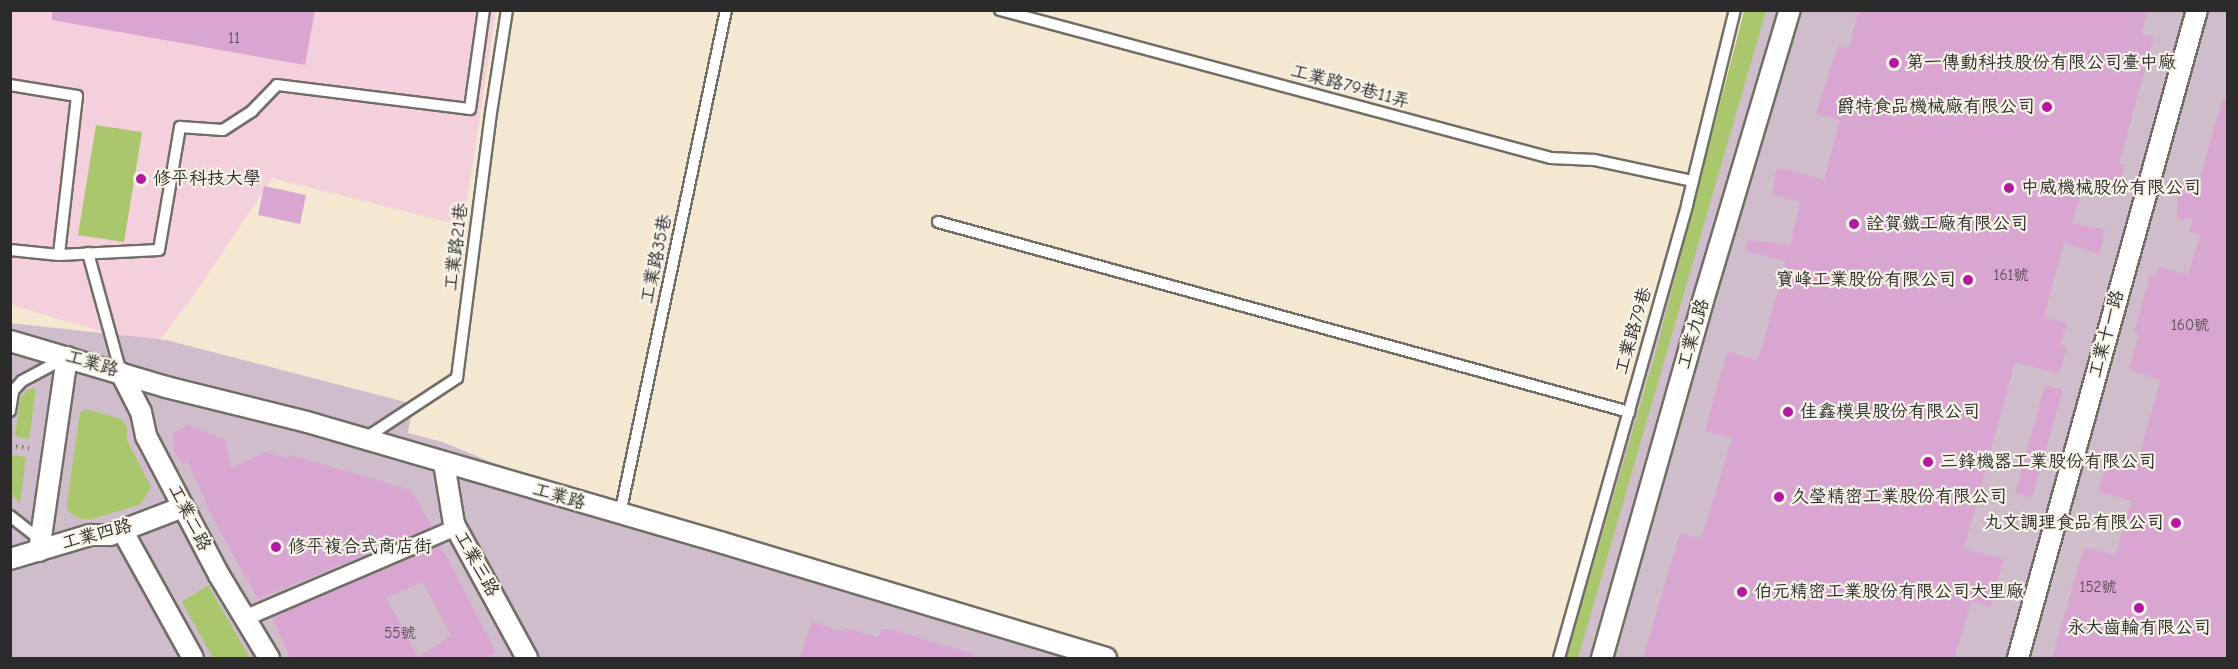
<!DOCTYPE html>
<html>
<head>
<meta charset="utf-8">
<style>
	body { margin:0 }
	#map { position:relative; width:2238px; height:669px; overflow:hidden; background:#f5e8d3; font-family:"Comic Neue","LXGW WenKai TC",sans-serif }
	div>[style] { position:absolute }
	.built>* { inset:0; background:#f4cfdc }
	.industrial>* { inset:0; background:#d0bdcc }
	.green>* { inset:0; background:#abc76e }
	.building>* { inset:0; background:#d8a6d0 }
	.path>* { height:4px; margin-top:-2px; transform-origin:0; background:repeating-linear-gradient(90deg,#726d66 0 1.5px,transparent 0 6px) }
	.roads { filter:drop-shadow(2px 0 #726d66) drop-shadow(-2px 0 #726d66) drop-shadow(0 2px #726d66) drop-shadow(0 -2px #726d66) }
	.service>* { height:10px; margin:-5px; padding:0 5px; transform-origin:5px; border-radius:5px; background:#fff }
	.pedestrian>* { height:15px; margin:-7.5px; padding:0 7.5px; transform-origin:7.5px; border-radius:7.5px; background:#fff }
	.minor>* { height:20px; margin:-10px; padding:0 10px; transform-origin:10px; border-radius:10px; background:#fff }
	.dots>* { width:16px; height:16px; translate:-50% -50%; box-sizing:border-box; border:3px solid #f7f3e8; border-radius:50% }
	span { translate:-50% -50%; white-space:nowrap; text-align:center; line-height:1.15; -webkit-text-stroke:4.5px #f7f3e8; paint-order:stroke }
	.number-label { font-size:15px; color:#564a54 }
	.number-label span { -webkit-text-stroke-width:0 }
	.poi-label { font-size:18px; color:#2b2b2b }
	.left { translate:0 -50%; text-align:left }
	.right { translate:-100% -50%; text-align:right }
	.street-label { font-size:18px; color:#2b2b2b }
	.frame { position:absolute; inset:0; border:12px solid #2b2b2b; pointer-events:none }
</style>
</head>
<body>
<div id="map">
	<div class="built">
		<div style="clip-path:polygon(10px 11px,496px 11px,463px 226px,272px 178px,196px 292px,155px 347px,11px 305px)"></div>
	</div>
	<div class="industrial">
		<div style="clip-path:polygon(1746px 11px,2227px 11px,2227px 658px,1566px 658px)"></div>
		<div style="clip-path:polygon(10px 323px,166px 340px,413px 404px,408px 433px,443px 442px,620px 516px,1124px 658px,11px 658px)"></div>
	</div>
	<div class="green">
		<div style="clip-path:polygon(1744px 11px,1766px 11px,1578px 658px,1566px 658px,1656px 351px)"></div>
		<div style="clip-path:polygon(96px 125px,142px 132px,124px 242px,78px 235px)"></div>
		<div style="clip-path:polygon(36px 388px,29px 439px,15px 436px,20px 399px,27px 390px)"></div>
		<div style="clip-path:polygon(87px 409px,121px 419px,127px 426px,127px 440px,151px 487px,141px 504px,89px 520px,78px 518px,68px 511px,67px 503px,79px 418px,81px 412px)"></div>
		<div style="clip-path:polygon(12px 455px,26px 457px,20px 504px,11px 493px)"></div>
		<div style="clip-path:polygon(208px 585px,250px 658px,213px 658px,182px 602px)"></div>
	</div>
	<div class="building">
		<div style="clip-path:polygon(52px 10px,315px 10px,305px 65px,52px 20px)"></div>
		<div style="clip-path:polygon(1859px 10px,2148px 10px,2141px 34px,2154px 37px,2119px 164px,2125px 165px,2117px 193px,2084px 183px,2072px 223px,2105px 230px,2100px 254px,2064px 243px,2044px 317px,2067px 323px,2060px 345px,2067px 347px,2059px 374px,2015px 362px,1964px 549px,2004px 559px,1991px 607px,1971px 602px,1955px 658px,1643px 658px,1680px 533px,1701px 539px,1732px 438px,1705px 431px,1727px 351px,1758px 361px,1786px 261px,1745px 251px,1747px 240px,1790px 245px,1800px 202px,1772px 195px,1776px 169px,1785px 169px,1824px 180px,1840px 120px,1816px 114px,1838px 45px,1848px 49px)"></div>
		<div style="clip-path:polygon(2222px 100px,2228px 101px,2228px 658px,2052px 658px,2084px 547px,2115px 555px,2132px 501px,2098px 492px,2108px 456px,2137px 464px,2160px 380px,2129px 370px,2139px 334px,2134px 333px,2150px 275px,2155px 277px,2159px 267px,2188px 275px,2200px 234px,2189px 232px,2193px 218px,2177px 220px,2178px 181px,2198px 185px)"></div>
		<div style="clip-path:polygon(264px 186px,306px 195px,300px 224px,258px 215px)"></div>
		<div style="clip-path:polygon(2045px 385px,2063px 390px,2032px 498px,2015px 493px)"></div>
		<div style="clip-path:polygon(188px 425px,226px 440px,231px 468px,265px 452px,287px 458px,291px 455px,411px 490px,432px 527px,258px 599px,212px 517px,188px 462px,183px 464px,174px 452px,173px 433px)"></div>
		<div style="clip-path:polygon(evenodd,440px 544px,496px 652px,486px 658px,290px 658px,272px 617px,440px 544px,423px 582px,451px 636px,418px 657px,386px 598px,423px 582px)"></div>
		<div style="clip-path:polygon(812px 621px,840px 631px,847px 628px,879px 638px,881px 629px,890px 629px,973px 654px,972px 658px,800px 658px)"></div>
	</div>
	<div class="path">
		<div style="left:10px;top:446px;width:24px;rotate:7deg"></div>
	</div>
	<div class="roads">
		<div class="service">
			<div style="left:1000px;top:10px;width:571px;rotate:15.03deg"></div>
			<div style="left:1551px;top:158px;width:43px;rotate:2.7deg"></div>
			<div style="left:1594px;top:160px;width:101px;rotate:12deg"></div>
			<div style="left:10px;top:85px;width:68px;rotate:9.3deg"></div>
			<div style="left:77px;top:96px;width:160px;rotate:96.5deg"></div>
			<div style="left:59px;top:255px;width:100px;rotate:-2.9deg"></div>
			<div style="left:159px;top:250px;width:125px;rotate:-80.3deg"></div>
			<div style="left:180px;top:127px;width:43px;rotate:4deg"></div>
			<div style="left:223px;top:130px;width:35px;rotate:-33deg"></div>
			<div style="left:252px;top:111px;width:36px;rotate:-46deg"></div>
			<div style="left:277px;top:85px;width:194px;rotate:7.1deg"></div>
			<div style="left:470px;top:109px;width:100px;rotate:-82deg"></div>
			<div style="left:938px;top:222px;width:717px;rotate:15.37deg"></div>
			<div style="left:10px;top:250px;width:49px;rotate:5.8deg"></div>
			<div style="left:88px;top:253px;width:124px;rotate:74.6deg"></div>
			<div style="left:10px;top:411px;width:20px;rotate:-81deg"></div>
			<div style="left:13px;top:391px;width:13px;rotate:-48deg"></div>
			<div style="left:22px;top:381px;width:51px;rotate:-28.1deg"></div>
			<div style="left:364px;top:439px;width:111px;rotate:-33.3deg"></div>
			<div style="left:457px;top:378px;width:267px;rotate:-82.7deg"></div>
			<div style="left:491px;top:113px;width:104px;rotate:-81.2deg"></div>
			<div style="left:620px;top:514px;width:515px;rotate:-78.12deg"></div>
			<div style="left:10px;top:516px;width:39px;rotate:38deg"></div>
			<div style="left:1559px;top:658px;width:471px;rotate:-74.2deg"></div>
			<div style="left:1687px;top:205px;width:201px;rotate:-76.2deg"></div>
		</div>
		<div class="pedestrian">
			<div style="left:246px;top:617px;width:228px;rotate:-23.2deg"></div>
		</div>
		<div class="minor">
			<div style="left:10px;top:341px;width:163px;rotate:16.4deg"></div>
			<div style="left:166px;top:387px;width:145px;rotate:13.9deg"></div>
			<div style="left:307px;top:422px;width:433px;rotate:16.2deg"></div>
			<div style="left:723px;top:543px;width:400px;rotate:16.7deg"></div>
			<div style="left:121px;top:373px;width:44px;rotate:62.9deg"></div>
			<div style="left:141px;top:412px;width:25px;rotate:78deg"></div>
			<div style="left:146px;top:436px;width:157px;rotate:62.3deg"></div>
			<div style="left:219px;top:575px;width:97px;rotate:58.9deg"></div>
			<div style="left:444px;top:463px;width:62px;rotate:80.7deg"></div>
			<div style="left:454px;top:524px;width:153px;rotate:61.4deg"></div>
			<div style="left:122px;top:530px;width:146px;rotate:61deg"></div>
			<div style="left:39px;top:551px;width:196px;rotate:-81.8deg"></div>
			<div style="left:10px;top:559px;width:84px;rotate:-16.7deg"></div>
			<div style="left:90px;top:535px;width:20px"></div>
			<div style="left:110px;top:535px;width:78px;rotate:-21deg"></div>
			<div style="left:1602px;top:658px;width:371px;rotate:-74.2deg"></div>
			<div style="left:1703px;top:301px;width:304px;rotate:-73.4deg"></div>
			<div style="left:2018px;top:658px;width:672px;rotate:-74.56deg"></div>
		</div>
	</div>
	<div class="dots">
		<div style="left:1894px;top:63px;background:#b5179e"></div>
		<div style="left:2047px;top:107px;background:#b5179e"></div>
		<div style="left:141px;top:179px;background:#b5179e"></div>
		<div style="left:2009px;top:188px;background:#b5179e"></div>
		<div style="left:1854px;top:224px;background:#b5179e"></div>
		<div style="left:1968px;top:280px;background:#b5179e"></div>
		<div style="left:1788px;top:412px;background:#b5179e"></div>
		<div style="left:1928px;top:462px;background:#b5179e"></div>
		<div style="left:1779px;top:497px;background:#b5179e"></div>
		<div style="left:2176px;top:523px;background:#b5179e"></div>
		<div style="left:276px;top:547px;background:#b5179e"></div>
		<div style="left:1742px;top:592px;background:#b5179e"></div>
		<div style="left:2139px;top:608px;background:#b5179e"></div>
	</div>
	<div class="number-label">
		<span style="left:234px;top:39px">11</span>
		<span style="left:2011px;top:276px">161號</span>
		<span style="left:2190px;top:326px">160號</span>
		<span style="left:2098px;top:588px">152號</span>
		<span style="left:400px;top:634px">55號</span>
	</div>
	<div class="poi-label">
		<span class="left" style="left:1906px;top:63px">第一傳動科技股份有限公司臺中廠</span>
		<span class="right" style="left:2035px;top:107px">爵特食品機械廠有限公司</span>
		<span class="left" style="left:153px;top:179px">修平科技大學</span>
		<span class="left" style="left:2021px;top:188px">中威機械股份有限公司</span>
		<span class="left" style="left:1866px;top:224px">詮賀鐵工廠有限公司</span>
		<span class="right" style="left:1956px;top:280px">寶峰工業股份有限公司</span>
		<span class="left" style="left:1800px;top:412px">佳鑫模具股份有限公司</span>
		<span class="left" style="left:1940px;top:462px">三鋒機器工業股份有限公司</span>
		<span class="left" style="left:1791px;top:497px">久瑩精密工業股份有限公司</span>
		<span class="right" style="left:2164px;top:523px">丸文調理食品有限公司</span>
		<span class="left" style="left:288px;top:547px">修平複合式商店街</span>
		<span class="left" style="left:1754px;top:592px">伯元精密工業股份有限公司大里廠</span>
		<span style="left:2139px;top:628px">永大齒輪有限公司</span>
	</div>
	<div class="street-label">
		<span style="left:1350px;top:87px;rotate:15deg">工業路79巷11弄</span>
		<span style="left:457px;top:247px;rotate:-83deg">工業路21巷</span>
		<span style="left:657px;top:259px;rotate:-78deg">工業路35巷</span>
		<span style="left:1634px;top:331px;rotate:-74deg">工業路79巷</span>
		<span style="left:1694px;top:334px;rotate:-74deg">工業九路</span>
		<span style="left:2107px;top:334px;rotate:-75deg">工業十一路</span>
		<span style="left:92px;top:364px;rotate:16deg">工業路</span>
		<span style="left:559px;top:497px;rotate:16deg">工業路</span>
		<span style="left:189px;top:518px;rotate:63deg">工業二路</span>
		<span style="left:97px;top:535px;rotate:-15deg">工業四路</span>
		<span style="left:476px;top:564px;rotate:61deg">工業三路</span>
	</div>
	<div class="frame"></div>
</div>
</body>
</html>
